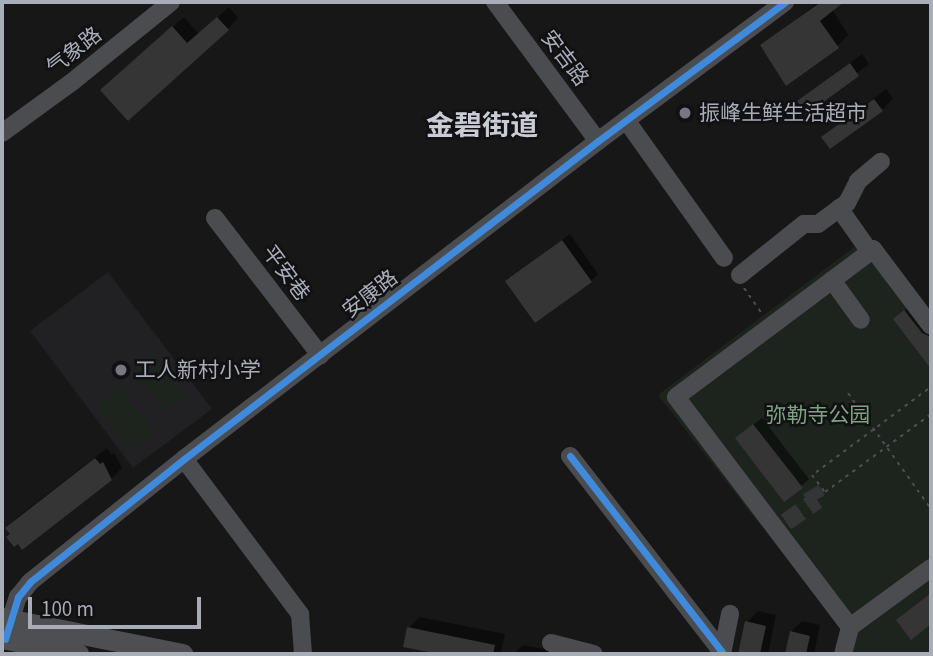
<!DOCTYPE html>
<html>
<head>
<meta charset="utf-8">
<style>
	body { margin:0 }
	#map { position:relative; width:933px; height:656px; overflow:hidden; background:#171717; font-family:"Source Sans 3","Noto Sans SC",sans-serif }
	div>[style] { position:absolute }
	.built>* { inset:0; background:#212123 }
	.green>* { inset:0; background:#1d241e }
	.shadow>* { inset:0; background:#0007 }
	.building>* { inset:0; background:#353536 }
	.minor-tunnel>* { height:18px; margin-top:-9px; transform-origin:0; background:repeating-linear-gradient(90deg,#343537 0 18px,transparent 0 27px) }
	.path>* { height:2px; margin-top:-1px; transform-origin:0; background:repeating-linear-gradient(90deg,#4d4e52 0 3.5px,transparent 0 8.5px) }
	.minor>* { height:18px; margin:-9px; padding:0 9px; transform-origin:9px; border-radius:9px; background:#4b4c50 }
	.major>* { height:21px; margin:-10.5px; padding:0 10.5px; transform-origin:10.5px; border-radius:10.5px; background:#4d4f52 }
	.cycleway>* { height:7px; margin:-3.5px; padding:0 3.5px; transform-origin:3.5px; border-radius:3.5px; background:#408adc }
	.dots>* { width:19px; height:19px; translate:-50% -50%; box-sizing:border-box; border:4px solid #111113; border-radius:50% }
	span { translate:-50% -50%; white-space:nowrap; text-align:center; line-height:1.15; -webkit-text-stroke:5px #111113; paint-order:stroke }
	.street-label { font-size:21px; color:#a8adb8 }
	.poi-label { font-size:21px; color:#a8adb8 }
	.left { translate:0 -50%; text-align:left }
	.park-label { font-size:21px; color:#7fa381 }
	.district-label { font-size:28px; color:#c9ccd4; font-weight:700 }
	.frame { position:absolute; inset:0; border:4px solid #a8adb8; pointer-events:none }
	.scale { position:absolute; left:28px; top:597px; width:173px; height:32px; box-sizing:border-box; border:4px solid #a8adb8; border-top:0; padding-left:9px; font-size:21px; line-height:24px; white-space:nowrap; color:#a8adb8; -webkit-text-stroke:5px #111113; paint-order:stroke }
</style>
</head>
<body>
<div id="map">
	<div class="built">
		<div style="clip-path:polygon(108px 272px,212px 409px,133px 468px,30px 331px)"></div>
	</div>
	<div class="green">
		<div style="clip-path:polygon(869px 236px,931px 320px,931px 654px,840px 654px,847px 635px,658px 395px)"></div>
		<div style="clip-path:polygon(153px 354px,186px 395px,165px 411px,133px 370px)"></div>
		<div style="clip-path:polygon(120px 386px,154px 432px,130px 450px,96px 404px)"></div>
	</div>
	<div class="shadow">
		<div style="clip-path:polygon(819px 2px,841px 2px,832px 9px,848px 35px,837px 46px,762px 46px)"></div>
		<div style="clip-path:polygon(229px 7px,238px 18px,228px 29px,114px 79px,184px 17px,199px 34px)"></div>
		<div style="clip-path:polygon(862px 54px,869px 64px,807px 111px,800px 101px)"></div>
		<div style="clip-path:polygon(886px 89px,893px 99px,882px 110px,824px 137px)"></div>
		<div style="clip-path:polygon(570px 234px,598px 274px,591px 281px,507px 281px)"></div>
		<div style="clip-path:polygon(910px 306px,931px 329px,931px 366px,895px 319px)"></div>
		<div style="clip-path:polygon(762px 418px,809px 479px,801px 486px,745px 431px)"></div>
		<div style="clip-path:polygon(107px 448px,111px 455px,114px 453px,122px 468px,111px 479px,12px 534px,7px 528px,18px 517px)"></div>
		<div style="clip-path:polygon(758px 611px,776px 615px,768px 654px,740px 654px,747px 622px)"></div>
		<div style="clip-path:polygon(420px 617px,505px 634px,501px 652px,448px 654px,405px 646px,409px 628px)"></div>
		<div style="clip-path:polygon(802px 621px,820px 625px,814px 654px,787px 654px,791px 632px)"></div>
		<div style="clip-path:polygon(523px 645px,572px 654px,514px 654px)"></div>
	</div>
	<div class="building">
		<div style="clip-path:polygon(821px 2px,844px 2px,820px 21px,839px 48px,786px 86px,760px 45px)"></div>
		<div style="clip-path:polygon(217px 17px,229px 30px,128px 121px,100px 90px,172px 26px,187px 43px)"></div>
		<div style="clip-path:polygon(850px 63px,859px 76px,807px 114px,797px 101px)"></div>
		<div style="clip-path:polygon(874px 99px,883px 111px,830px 149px,821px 137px)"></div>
		<div style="clip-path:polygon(562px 240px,592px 282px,535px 323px,505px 281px)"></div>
		<div style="clip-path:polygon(904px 310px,922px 333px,931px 337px,931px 369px,893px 319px)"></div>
		<div style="clip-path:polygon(753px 424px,803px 488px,784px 502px,735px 438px)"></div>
		<div style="clip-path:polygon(95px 458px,100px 464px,103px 462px,112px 480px,22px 550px,18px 544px,14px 547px,6px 537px,10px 534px,5px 528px)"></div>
		<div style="clip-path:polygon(931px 593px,931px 624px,911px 640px,896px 620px)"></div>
		<div style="clip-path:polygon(745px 621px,766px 626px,760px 654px,738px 654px)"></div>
		<div style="clip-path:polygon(407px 627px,495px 645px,493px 654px,439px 654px,403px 647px)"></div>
		<div style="clip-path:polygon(790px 631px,810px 636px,806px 654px,785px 654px)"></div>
	</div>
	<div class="minor-tunnel">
		<div style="left:786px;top:522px;width:38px;rotate:-35deg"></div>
		<div style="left:817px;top:500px;width:12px;rotate:-121deg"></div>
	</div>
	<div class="path">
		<div style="left:744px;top:288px;width:33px;rotate:55deg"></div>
		<div style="left:848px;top:393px;width:143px;rotate:54.4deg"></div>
		<div style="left:931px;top:393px;width:5px;rotate:-127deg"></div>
		<div style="left:928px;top:389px;width:144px;rotate:143.4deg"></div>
		<div style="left:812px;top:475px;width:21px;rotate:53deg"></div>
		<div style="left:825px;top:492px;width:132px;rotate:-36.3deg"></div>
	</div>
	<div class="minor">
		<div style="left:495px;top:2px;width:173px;rotate:53.5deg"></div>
		<div style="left:626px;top:120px;width:169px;rotate:54.6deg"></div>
		<div style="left:2px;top:133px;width:87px;rotate:-36.1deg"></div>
		<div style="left:72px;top:82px;width:127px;rotate:-38.9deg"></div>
		<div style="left:839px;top:208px;width:54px;rotate:54.8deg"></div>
		<div style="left:870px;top:252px;width:4px;rotate:-45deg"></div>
		<div style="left:873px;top:249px;width:96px;rotate:53deg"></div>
		<div style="left:215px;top:218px;width:173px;rotate:52.5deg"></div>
		<div style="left:740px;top:275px;width:82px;rotate:-38.6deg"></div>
		<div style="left:804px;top:224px;width:14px"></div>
		<div style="left:818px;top:224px;width:36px;rotate:-36deg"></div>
		<div style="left:847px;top:203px;width:25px;rotate:-63deg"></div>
		<div style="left:858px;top:181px;width:30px;rotate:-40deg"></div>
		<div style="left:832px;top:280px;width:49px;rotate:54.1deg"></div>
		<div style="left:570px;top:456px;width:248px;rotate:52.2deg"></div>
		<div style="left:184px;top:459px;width:194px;rotate:53.2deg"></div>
		<div style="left:300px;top:614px;width:40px;rotate:85.7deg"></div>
		<div style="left:850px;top:627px;width:288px;rotate:-127.1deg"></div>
		<div style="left:676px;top:397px;width:242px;rotate:-36.8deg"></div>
		<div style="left:850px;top:627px;width:100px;rotate:-36.1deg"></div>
		<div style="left:7px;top:632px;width:37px;rotate:-73deg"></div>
		<div style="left:18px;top:597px;width:19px;rotate:-51deg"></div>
		<div style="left:30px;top:582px;width:197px;rotate:-38.6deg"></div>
		<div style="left:184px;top:459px;width:522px;rotate:-37.53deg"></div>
		<div style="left:598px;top:141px;width:233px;rotate:-36.6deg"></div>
		<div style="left:551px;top:643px;width:44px;rotate:14.3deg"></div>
		<div style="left:722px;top:654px;width:41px;rotate:-78.7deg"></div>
		<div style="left:843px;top:654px;width:28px;rotate:-75deg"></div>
	</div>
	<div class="major">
		<div style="left:2px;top:618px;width:184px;rotate:11.3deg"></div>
		<div style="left:2px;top:638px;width:78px;rotate:11.9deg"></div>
	</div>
	<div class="cycleway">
		<div style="left:570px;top:456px;width:248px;rotate:52.2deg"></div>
		<div style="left:5px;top:639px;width:44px;rotate:-72.8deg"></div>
		<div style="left:18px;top:597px;width:19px;rotate:-51deg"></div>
		<div style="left:30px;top:582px;width:197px;rotate:-38.6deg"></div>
		<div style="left:184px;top:459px;width:522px;rotate:-37.53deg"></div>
		<div style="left:598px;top:141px;width:233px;rotate:-36.6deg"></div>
	</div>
	<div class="dots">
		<div style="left:685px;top:113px;background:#757880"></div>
		<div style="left:121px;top:370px;background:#757880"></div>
	</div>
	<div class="street-label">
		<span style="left:74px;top:51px;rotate:-38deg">气象路</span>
		<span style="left:565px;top:58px;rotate:53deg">安吉路</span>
		<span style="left:286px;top:273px;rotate:53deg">平安巷</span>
		<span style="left:370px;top:294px;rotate:-38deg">安康路</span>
	</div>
	<div class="poi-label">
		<span class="left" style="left:699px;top:113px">振峰生鲜生活超市</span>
		<span class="left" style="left:135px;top:370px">工人新村小学</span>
	</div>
	<div class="park-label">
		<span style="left:818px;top:415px">弥勒寺公园</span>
	</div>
	<div class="district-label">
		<span style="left:482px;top:126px">金碧街道</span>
	</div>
	<div class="frame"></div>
	<div class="scale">100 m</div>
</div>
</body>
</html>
